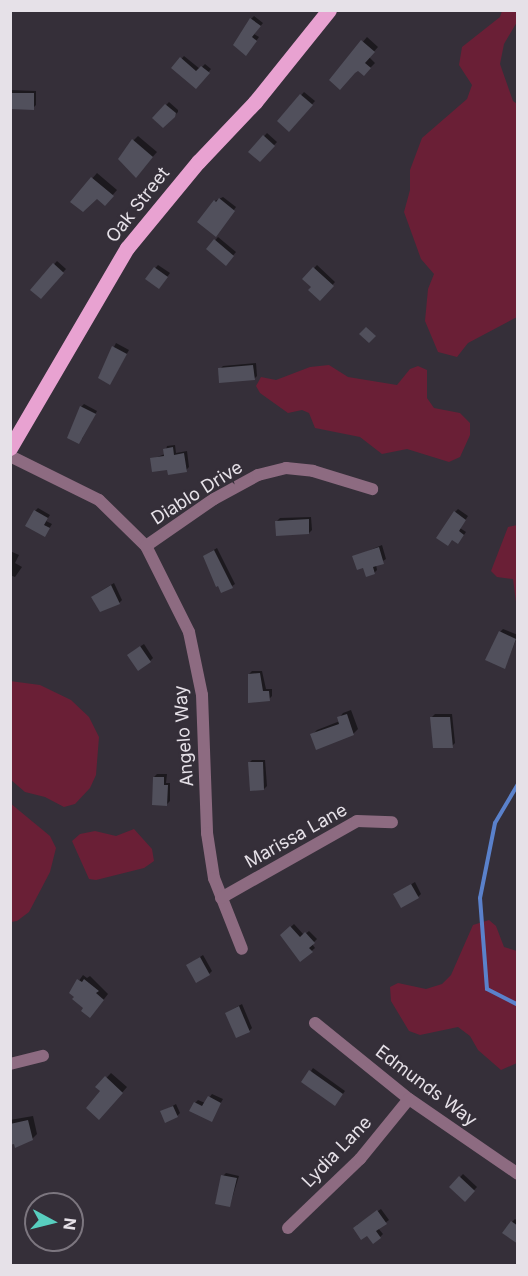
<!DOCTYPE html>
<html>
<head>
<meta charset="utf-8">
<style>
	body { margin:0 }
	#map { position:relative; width:528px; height:1276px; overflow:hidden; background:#352f39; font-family:Inter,sans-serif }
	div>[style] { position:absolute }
	.green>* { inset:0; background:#6a1f36 }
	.shadow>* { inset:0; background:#0007 }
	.stream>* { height:4px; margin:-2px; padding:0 2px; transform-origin:2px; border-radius:2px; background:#5a81cb }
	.building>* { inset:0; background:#51505c }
	.minor>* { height:12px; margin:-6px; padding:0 6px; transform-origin:6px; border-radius:6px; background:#8d6b81 }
	.major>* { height:15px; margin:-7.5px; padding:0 7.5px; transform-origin:7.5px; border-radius:7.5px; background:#e8a2d1 }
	span { translate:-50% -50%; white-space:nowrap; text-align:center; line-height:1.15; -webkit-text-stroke:4.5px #352f39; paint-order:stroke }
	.street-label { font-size:18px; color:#e6e1e8 }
	.frame { position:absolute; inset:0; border:12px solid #e6e1e8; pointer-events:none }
	.north { position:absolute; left:24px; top:1192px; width:60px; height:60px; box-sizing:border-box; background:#352f39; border:2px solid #7c767f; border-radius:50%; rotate:97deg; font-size:16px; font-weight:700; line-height:24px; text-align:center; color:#e6e1e8 }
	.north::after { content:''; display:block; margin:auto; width:21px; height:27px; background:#58cebf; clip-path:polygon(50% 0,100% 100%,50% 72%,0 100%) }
</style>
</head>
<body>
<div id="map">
	<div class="green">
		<div style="clip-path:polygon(502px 11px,517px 11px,517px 22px,504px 44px,500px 64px,513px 101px,517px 104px,517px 317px,468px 343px,457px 357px,438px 352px,425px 321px,428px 289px,434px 274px,421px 259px,404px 212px,410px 190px,410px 170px,422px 138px,467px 99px,472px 85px,459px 65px,462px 47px,500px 17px)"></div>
		<div style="clip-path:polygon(329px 365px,348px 377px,397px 385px,410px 369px,418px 366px,427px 370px,427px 398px,434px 408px,460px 413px,470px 423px,470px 435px,460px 457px,449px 462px,407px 449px,382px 454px,360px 437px,315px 428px,309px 413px,302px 410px,288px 413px,260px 393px,256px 386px,261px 377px,276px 380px,310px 367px)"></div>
		<div style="clip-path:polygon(517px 525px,518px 525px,517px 610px,513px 579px,497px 577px,491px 571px,508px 527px)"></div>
		<div style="clip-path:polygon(10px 681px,40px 685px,71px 700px,89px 717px,99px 737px,96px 775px,90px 788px,75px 804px,64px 807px,45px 797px,25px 792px,11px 780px)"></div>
		<div style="clip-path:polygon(10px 803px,50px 836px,56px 848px,50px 872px,29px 912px,17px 921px,11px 922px)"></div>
		<div style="clip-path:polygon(134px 829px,152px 849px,154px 861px,144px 868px,96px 880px,89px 879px,72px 841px,80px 834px,95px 831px,116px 836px)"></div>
		<div style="clip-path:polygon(489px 920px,496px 926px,504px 947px,517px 951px,517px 1063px,501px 1070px,478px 1050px,470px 1036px,458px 1027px,420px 1035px,409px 1031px,391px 1001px,390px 987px,398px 983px,426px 989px,442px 984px,451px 975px,473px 925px)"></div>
	</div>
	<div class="shadow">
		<div style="clip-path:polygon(254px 16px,263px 23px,254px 34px,259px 37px,249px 51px,251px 19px)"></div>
		<div style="clip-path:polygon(367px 37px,378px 47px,369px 57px,375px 63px,364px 74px,359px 69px,331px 79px)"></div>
		<div style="clip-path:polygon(184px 56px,200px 69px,205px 64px,211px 69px,196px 87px,173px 68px)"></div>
		<div style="clip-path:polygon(10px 90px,36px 91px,36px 105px,33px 108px,10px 108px)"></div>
		<div style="clip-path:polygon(304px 92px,315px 101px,289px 130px,279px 121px)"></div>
		<div style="clip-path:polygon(169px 102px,178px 110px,178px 112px,163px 126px,154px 118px)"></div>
		<div style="clip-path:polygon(267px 133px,277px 142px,260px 160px,250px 152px)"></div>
		<div style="clip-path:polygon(138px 136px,157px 152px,140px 171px,128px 146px)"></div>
		<div style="clip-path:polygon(97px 173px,117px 190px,109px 199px,97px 197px,72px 202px)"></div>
		<div style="clip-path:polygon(223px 197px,236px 207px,218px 232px,215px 201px)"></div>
		<div style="clip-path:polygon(218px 237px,236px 252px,226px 264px,208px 249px)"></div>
		<div style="clip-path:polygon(57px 261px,66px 269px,40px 297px,32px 290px)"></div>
		<div style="clip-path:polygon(158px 265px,170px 273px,162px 284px,147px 278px)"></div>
		<div style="clip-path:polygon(317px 265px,335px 282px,320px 299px,313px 287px,304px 279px)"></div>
		<div style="clip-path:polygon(116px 343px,129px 350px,110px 383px,99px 377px)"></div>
		<div style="clip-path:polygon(256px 363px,257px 376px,254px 379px,220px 369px,223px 366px)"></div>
		<div style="clip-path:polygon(84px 404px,97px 411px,82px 439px,81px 407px)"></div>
		<div style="clip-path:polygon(175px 445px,176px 453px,187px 451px,189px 467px,186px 470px,152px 459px,165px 454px,167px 446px)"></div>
		<div style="clip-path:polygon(38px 508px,50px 515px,46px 521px,52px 524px,47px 532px,35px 511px)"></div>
		<div style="clip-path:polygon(458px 509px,468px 516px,460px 528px,466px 532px,461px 539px,455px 512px)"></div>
		<div style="clip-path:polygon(311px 517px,312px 530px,309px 533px,277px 521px,280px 518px)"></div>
		<div style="clip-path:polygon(382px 545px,386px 559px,376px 565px,377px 570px,374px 573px,354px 557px)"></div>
		<div style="clip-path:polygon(217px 548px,235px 584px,232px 586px,204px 556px)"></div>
		<div style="clip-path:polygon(10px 551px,19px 555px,15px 563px,22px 567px,15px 577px,10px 575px)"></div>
		<div style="clip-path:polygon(114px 583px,122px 600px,119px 603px,96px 594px)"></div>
		<div style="clip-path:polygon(503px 629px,518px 635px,505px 667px,500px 632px)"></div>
		<div style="clip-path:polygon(144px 644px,153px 658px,150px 661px,132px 652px)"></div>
		<div style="clip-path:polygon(252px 671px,262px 671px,266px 689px,272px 689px,272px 696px,269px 699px,249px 674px)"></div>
		<div style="clip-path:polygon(351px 710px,358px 729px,353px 734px,312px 735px,317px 730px,340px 721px,339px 718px,343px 713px)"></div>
		<div style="clip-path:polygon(435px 714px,452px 714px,455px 743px,452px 746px,432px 736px,432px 717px)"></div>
		<div style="clip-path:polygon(252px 760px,265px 760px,267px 786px,264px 789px,249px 763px)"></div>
		<div style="clip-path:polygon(157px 774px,167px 774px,166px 783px,170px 783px,170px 801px,167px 804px,154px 777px)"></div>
		<div style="clip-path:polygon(415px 882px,421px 894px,418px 897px,395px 894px)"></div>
		<div style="clip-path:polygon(294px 924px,304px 935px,309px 931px,317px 939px,312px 944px,315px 948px,301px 960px,282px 935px)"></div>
		<div style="clip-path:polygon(203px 955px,212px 971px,209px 974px,188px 965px)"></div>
		<div style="clip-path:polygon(83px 975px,87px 978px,90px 976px,108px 994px,94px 1012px,85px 1008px,71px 992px)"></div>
		<div style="clip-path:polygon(242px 1004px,252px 1028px,249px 1031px,226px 1013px)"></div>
		<div style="clip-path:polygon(313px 1068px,345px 1091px,337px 1102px,311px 1071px)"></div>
		<div style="clip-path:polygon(111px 1073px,127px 1087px,104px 1113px,103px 1091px,98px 1087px)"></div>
		<div style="clip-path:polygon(212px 1094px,223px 1099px,211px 1120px,195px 1103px,198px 1100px,205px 1103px)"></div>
		<div style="clip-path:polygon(176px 1104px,180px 1113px,177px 1116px,162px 1112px)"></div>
		<div style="clip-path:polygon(33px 1116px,37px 1134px,32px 1139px,10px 1143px,10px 1120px)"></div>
		<div style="clip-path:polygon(226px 1173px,239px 1176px,230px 1205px,223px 1176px)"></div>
		<div style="clip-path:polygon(463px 1174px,477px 1187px,465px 1200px,451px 1187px)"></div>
		<div style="clip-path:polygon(381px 1209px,389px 1220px,378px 1228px,383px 1234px,380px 1237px,368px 1233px,357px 1225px)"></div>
		<div style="clip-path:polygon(515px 1219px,518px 1221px,518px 1242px,512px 1222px)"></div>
	</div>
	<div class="stream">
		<div style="left:518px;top:784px;width:45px;rotate:120.5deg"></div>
		<div style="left:495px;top:823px;width:76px;rotate:101.3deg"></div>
		<div style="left:480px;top:898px;width:91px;rotate:85.6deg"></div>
		<div style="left:487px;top:989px;width:35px;rotate:27deg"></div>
	</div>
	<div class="building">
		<div style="clip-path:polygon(250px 18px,261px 26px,252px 37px,257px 41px,246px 56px,233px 45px)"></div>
		<div style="clip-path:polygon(361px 40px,375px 52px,365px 63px,371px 68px,364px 76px,358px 71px,355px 73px,340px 90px,329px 80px)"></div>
		<div style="clip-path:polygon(180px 57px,196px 71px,201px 66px,210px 73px,196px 89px,171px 68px)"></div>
		<div style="clip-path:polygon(10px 93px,34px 93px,34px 110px,10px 109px)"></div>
		<div style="clip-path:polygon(300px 94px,313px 105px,289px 132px,277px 121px)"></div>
		<div style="clip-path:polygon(165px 104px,176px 113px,175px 117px,163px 128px,152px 118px)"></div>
		<div style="clip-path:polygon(263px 135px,275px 146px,260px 162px,248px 152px)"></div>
		<div style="clip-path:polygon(132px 139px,153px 157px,136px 178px,118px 159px)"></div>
		<div style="clip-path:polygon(91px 177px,114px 196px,105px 206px,97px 199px,83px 212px,70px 202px)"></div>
		<div style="clip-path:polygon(219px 198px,235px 211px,216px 237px,197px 222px,214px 200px,216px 202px)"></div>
		<div style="clip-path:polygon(214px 239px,234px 256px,226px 266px,206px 249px)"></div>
		<div style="clip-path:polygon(53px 263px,64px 273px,41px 299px,30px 290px)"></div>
		<div style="clip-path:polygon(154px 267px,168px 277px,159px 289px,145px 279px)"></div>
		<div style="clip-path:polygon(313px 267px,334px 286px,320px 301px,308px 290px,311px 287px,302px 279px)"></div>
		<div style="clip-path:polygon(366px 327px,376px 336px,369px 343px,359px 334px)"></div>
		<div style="clip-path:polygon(112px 346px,127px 354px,110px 385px,98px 378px)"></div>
		<div style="clip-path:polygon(253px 365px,255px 380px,219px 383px,218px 368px)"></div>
		<div style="clip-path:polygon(80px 406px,96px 414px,79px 444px,67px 438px)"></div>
		<div style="clip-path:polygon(173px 447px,174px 455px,184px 453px,187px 472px,168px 475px,167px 470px,152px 472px,150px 458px,164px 456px,163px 449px)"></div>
		<div style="clip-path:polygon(34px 510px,48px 518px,44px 525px,50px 528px,45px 537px,25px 526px)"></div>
		<div style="clip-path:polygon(454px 511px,466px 520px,459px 531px,464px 535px,458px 544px,452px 540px,448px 546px,436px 538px)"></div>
		<div style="clip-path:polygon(309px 519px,309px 534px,276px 536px,275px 521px)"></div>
		<div style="clip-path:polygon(379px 547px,384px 564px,373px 567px,375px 574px,366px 577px,363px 568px,357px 570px,352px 556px)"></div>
		<div style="clip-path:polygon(214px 550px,233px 588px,221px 593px,218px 586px,216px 587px,203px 556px)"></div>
		<div style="clip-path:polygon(111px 585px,120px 604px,100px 612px,91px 597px)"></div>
		<div style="clip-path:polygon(499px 631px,516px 639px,505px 669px,485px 660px)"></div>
		<div style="clip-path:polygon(140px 646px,151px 662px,138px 671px,127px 655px)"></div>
		<div style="clip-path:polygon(260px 673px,263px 691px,269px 691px,270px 701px,248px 703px,248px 674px)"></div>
		<div style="clip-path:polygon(347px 714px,354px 735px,316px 750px,310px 734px,339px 724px,337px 717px)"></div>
		<div style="clip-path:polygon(430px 717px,450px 717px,453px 748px,433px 748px)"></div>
		<div style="clip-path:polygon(248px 762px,263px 762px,264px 790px,250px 791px)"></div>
		<div style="clip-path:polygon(153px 777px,164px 777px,164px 785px,168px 785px,167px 806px,152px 805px)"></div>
		<div style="clip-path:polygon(411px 884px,419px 898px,401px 908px,393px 894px)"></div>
		<div style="clip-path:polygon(290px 926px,300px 937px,305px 932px,315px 943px,309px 948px,313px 952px,300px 962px,280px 935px)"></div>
		<div style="clip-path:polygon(200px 957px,210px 975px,196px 983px,186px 965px)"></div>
		<div style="clip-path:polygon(77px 979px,82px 982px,84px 979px,99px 991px,96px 993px,104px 1000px,90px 1018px,81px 1011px,83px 1008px,72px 999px,74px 997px,69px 993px)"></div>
		<div style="clip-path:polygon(239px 1006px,250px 1032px,236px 1038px,225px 1013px)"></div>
		<div style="clip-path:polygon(309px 1070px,343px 1094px,335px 1106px,301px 1082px)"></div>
		<div style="clip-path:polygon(105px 1076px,123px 1093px,99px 1120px,86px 1108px,100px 1091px,95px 1087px)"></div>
		<div style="clip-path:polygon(208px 1096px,221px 1103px,212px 1122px,189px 1111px,194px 1102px,202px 1106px)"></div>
		<div style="clip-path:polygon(173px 1106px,178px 1117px,165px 1123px,160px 1111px)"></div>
		<div style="clip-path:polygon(28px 1120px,33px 1140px,15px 1148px,14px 1144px,10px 1145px,10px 1124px)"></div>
		<div style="clip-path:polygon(221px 1175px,237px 1178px,230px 1207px,215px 1204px)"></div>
		<div style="clip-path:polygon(459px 1176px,475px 1191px,465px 1202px,449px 1187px)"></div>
		<div style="clip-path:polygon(377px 1210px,387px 1224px,376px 1231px,381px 1238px,373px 1244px,367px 1236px,361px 1240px,353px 1228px)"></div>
		<div style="clip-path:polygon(511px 1221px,518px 1226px,518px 1244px,502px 1233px)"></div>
	</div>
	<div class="minor">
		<div style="left:10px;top:456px;width:99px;rotate:26.3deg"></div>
		<div style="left:99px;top:500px;width:66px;rotate:44.4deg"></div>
		<div style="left:146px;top:546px;width:96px;rotate:63.4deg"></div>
		<div style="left:189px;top:632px;width:64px;rotate:78.3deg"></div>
		<div style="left:202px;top:695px;width:138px;rotate:87.9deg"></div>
		<div style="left:207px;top:833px;width:46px;rotate:81.2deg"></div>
		<div style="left:214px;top:878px;width:76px;rotate:68.5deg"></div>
		<div style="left:146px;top:546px;width:83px;rotate:-34.7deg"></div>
		<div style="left:214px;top:499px;width:50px;rotate:-28.6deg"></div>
		<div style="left:258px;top:475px;width:29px;rotate:-14deg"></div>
		<div style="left:286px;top:468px;width:27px;rotate:6deg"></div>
		<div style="left:313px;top:471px;width:62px;rotate:17deg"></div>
		<div style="left:221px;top:898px;width:156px;rotate:-29.5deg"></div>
		<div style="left:357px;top:821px;width:35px;rotate:2deg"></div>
		<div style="left:315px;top:1023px;width:121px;rotate:39deg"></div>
		<div style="left:409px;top:1099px;width:132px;rotate:34.5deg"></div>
		<div style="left:10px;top:1064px;width:34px;rotate:-14deg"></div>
		<div style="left:288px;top:1228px;width:100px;rotate:-43.8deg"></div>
		<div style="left:360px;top:1159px;width:77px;rotate:-50.8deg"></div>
	</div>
	<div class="major">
		<div style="left:10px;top:448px;width:232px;rotate:-59.7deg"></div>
		<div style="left:127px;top:248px;width:112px;rotate:-50.5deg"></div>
		<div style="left:198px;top:162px;width:83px;rotate:-46.5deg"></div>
		<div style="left:255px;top:102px;width:118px;rotate:-51.2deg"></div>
	</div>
	<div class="street-label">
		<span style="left:138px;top:205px;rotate:-52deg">Oak Street</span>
		<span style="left:197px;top:493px;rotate:-32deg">Diablo Drive</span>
		<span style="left:184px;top:736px;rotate:-94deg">Angelo Way</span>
		<span style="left:296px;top:836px;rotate:-29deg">Marissa Lane</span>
		<span style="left:426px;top:1086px;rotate:37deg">Edmunds Way</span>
		<span style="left:337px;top:1152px;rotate:-46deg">Lydia Lane</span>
	</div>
	<div class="frame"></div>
	<div class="north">N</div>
</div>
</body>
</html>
